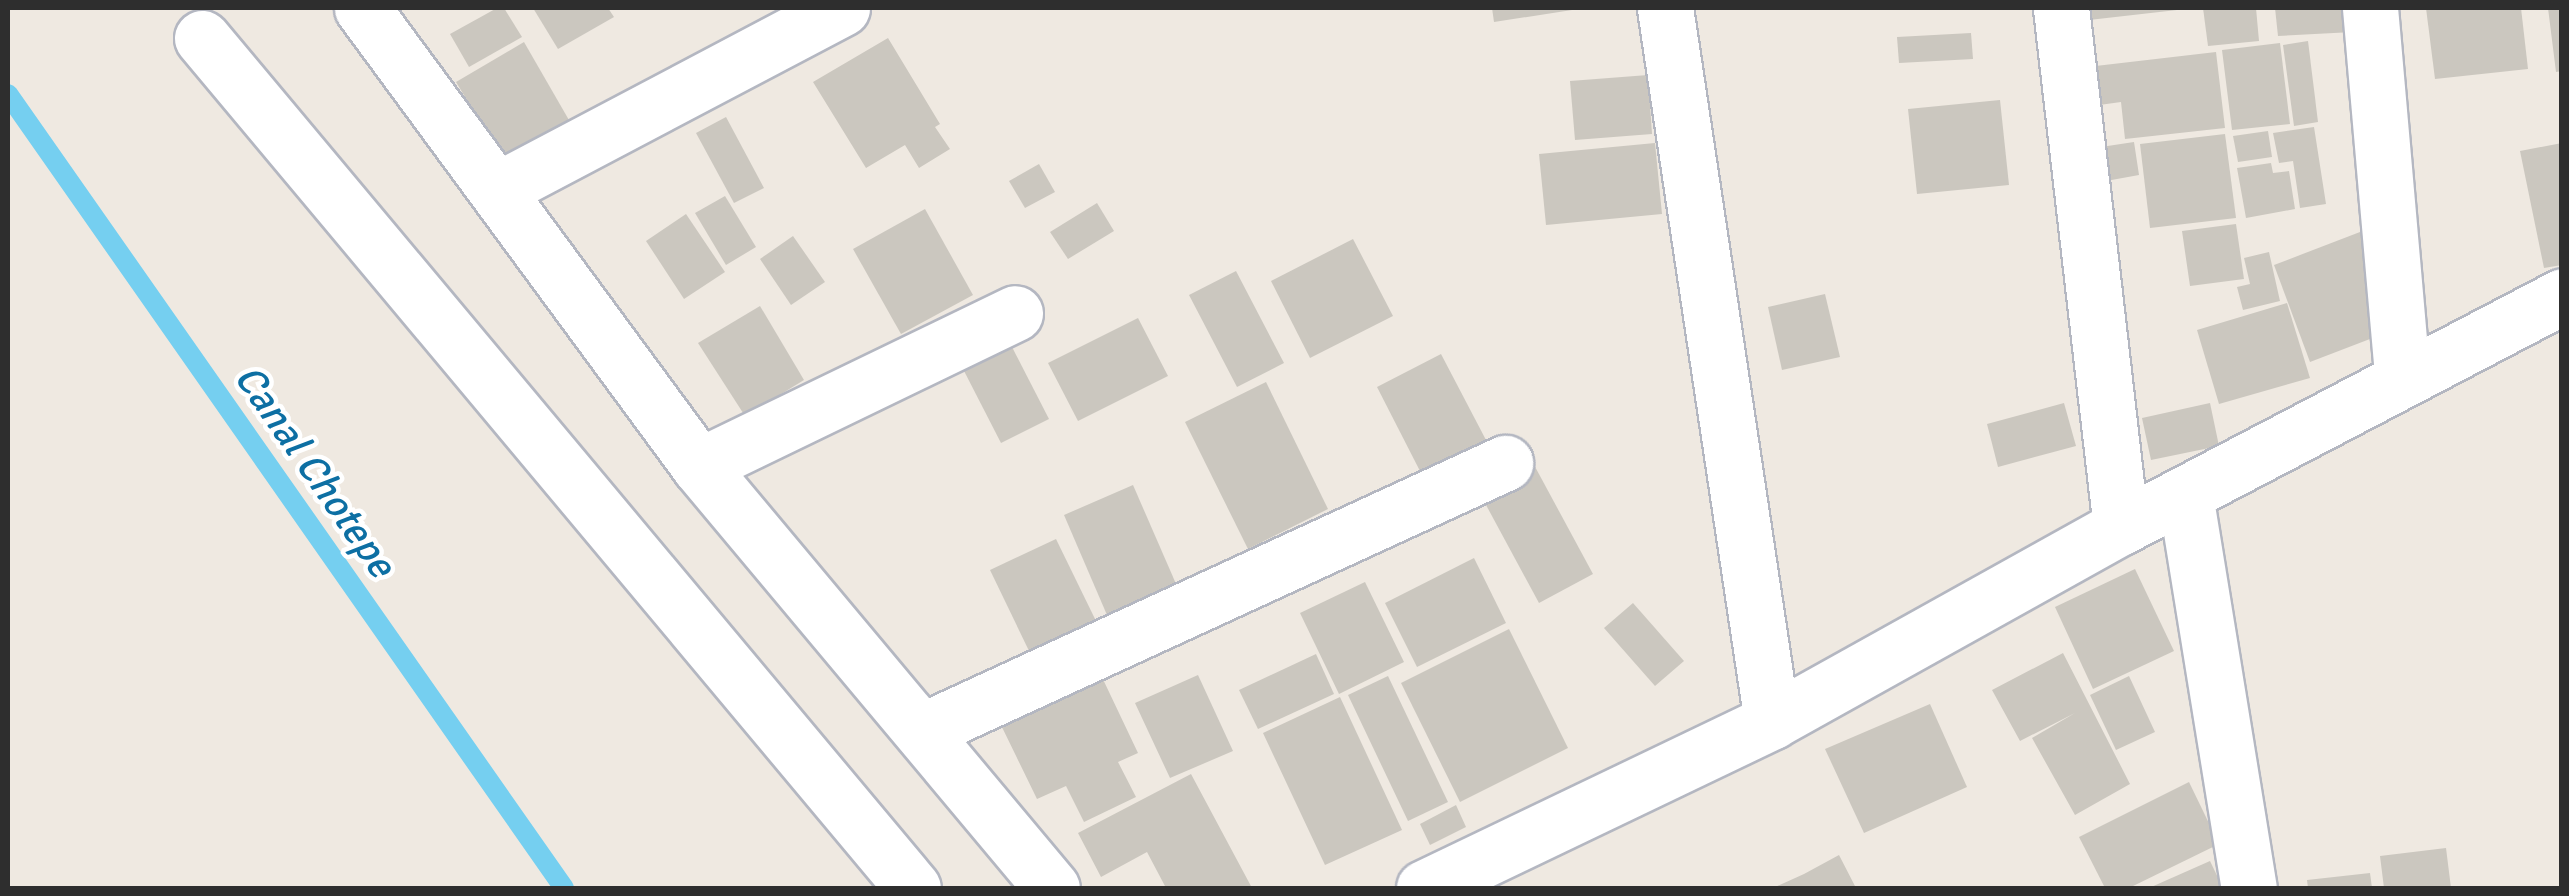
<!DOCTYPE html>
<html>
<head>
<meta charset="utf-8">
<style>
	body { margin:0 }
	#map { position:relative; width:2569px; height:896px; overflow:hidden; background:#efe9e1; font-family:Signika,sans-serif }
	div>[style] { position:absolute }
	.stream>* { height:20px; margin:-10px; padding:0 10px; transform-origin:10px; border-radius:10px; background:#75cff0 }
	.building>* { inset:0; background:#cbc7bf }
	.roads { filter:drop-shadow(2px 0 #b4b7c1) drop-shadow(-2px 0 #b4b7c1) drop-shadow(0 2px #b4b7c1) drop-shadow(0 -2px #b4b7c1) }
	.street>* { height:55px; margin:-27.5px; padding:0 27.5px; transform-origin:27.5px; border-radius:27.5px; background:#fff }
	span { translate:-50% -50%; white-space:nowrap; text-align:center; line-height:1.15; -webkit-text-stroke:9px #fff; paint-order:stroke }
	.water-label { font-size:40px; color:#0d6fa3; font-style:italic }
	.frame { position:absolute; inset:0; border:10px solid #2e2e2e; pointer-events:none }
</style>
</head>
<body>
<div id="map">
	<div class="stream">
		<div style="left:8px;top:94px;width:969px;rotate:55deg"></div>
	</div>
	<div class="building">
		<div style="clip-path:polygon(497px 8px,504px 8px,522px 37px,469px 67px,450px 34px)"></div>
		<div style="clip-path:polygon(533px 8px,608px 8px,614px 17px,558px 49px)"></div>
		<div style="clip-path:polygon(1492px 8px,1572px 8px,1572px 10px,1494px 22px)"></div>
		<div style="clip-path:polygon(2087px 8px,2176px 8px,2177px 10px,2089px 20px)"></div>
		<div style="clip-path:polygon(2203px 8px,2256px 8px,2259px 41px,2208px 46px)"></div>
		<div style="clip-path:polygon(2275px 8px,2351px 8px,2353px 32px,2278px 36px)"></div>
		<div style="clip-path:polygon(2426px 8px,2521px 8px,2528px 69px,2435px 79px)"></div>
		<div style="clip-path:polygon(2548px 8px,2562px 8px,2562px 71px,2556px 72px)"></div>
		<div style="clip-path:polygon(1971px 33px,1973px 59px,1899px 63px,1897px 37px)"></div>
		<div style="clip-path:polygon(888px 38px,940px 124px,935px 127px,950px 149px,919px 168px,905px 145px,866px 168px,813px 82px)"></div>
		<div style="clip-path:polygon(2308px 41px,2318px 122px,2294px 126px,2283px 45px)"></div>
		<div style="clip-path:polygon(524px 42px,577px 134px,511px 173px,456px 82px)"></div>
		<div style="clip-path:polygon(2280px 43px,2290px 124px,2232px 130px,2222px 50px)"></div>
		<div style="clip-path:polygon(2216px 52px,2225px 128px,2125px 139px,2121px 102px,2092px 106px,2087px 67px)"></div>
		<div style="clip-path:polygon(1648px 75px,1652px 134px,1575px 140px,1570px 81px)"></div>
		<div style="clip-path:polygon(2000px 100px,2009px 185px,1917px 194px,1908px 109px)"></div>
		<div style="clip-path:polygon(726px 117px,764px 188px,734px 203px,696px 133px)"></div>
		<div style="clip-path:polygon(2314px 127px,2326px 204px,2300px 208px,2293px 161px,2279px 163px,2273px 133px)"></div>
		<div style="clip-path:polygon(2268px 131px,2272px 157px,2238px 162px,2233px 136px)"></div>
		<div style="clip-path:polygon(2225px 134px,2236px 218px,2150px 228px,2140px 144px)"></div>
		<div style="clip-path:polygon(2134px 142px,2139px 175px,2106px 181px,2101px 147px)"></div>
		<div style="clip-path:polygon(1655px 143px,1662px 214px,1546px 225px,1539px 154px)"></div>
		<div style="clip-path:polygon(2562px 143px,2562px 265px,2544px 268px,2520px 151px)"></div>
		<div style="clip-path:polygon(2271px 163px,2273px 173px,2289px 171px,2295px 209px,2246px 218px,2237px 168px)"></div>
		<div style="clip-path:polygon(1039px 164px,1055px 192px,1025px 208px,1009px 181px)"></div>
		<div style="clip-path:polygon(725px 196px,756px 247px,726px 265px,695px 213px)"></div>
		<div style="clip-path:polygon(1097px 203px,1114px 231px,1068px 259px,1050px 232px)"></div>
		<div style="clip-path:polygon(925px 209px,973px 295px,901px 334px,853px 249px)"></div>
		<div style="clip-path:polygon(686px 214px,725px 272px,684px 299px,646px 241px)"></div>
		<div style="clip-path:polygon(2236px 224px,2244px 279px,2190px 286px,2182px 231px)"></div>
		<div style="clip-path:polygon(2360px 232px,2396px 329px,2310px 362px,2274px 265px)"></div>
		<div style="clip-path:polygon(793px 236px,825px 282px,791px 305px,760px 259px)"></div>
		<div style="clip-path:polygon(1353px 239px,1393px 316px,1310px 358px,1271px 281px)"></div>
		<div style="clip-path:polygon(2269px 252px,2280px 301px,2243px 310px,2237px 287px,2250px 284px,2244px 258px)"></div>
		<div style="clip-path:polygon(1236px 271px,1284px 363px,1237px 387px,1189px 295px)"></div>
		<div style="clip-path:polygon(1825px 294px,1840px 357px,1782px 370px,1768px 307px)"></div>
		<div style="clip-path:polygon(2287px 303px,2310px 378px,2219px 404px,2197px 330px)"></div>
		<div style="clip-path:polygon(760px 306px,804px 380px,745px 416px,698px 343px)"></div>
		<div style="clip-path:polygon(1138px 318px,1168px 376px,1078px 421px,1048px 363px)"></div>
		<div style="clip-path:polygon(1011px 345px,1049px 419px,1001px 443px,963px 369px)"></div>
		<div style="clip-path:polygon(1441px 354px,1486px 440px,1421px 473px,1377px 387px)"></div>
		<div style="clip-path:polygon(1266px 382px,1328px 509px,1248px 549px,1185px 422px)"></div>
		<div style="clip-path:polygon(2064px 403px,2076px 446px,1998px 467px,1987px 424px)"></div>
		<div style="clip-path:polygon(2210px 403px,2219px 446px,2151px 460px,2142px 418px)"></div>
		<div style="clip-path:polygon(1533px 463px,1593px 574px,1539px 603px,1479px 492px)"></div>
		<div style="clip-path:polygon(1133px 485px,1180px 593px,1110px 622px,1064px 515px)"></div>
		<div style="clip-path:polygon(1056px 539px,1096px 621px,1030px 653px,990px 570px)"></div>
		<div style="clip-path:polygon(1474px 558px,1506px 623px,1417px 667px,1385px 603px)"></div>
		<div style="clip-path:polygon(2135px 569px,2174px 651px,2093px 689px,2055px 607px)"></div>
		<div style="clip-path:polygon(1365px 582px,1404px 662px,1339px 694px,1300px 613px)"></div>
		<div style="clip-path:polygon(1633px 603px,1684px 661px,1655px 686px,1604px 628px)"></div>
		<div style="clip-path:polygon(1509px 629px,1568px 748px,1460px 802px,1401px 683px)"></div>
		<div style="clip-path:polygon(2063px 653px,2130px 784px,2075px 815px,2032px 738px,2075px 713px,2020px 741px,1992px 690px)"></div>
		<div style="clip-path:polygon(1316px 654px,1334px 694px,1258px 729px,1239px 690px)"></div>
		<div style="clip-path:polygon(1100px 673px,1138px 753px,1118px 762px,1136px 797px,1084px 822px,1066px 786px,1037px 799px,999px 721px)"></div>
		<div style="clip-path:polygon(1198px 675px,1233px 751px,1170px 778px,1135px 703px)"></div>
		<div style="clip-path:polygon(1388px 676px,1448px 802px,1408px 821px,1348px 695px)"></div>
		<div style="clip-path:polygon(2129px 676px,2155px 732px,2116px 750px,2090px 695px)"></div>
		<div style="clip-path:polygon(1340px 697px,1402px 830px,1325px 865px,1263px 733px)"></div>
		<div style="clip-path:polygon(1930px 704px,1967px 787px,1864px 833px,1825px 749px)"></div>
		<div style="clip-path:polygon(1191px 774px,1252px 888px,1166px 888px,1147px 852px,1101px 877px,1078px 833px)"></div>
		<div style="clip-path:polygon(2189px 782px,2219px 844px,2129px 888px,2105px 888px,2079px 837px)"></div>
		<div style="clip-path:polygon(1456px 805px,1466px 827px,1430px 845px,1420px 824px)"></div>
		<div style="clip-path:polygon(2446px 848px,2451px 888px,2384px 888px,2380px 856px)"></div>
		<div style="clip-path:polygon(1839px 855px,1856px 888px,1773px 888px,1804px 874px)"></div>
		<div style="clip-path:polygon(2210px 861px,2223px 888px,2149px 888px)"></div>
		<div style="clip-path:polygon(2370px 873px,2372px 888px,2308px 888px,2307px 880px)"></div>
	</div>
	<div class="roads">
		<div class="street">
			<div style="left:362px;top:8px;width:569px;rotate:53.65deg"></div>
			<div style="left:699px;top:466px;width:550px;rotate:50.09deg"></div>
			<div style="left:1665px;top:8px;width:721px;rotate:81.47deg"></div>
			<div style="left:2061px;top:8px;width:522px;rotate:83.41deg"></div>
			<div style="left:2370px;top:8px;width:370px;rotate:85deg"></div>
			<div style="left:202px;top:38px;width:1108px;rotate:50.09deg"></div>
			<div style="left:497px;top:190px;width:390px;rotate:-27.8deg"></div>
			<div style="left:699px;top:466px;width:351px;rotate:-25.8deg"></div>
			<div style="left:2185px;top:494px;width:399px;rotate:80.8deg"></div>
			<div style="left:922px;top:731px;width:642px;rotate:-24.69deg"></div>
			<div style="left:1424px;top:888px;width:386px;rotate:-25.6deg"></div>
			<div style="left:1772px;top:721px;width:399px;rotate:-29.1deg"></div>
			<div style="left:2121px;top:527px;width:498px;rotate:-27.6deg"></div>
		</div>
	</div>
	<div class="water-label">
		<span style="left:315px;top:471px;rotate:55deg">Canal Chotepe</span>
	</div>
	<div class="frame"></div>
</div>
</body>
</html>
